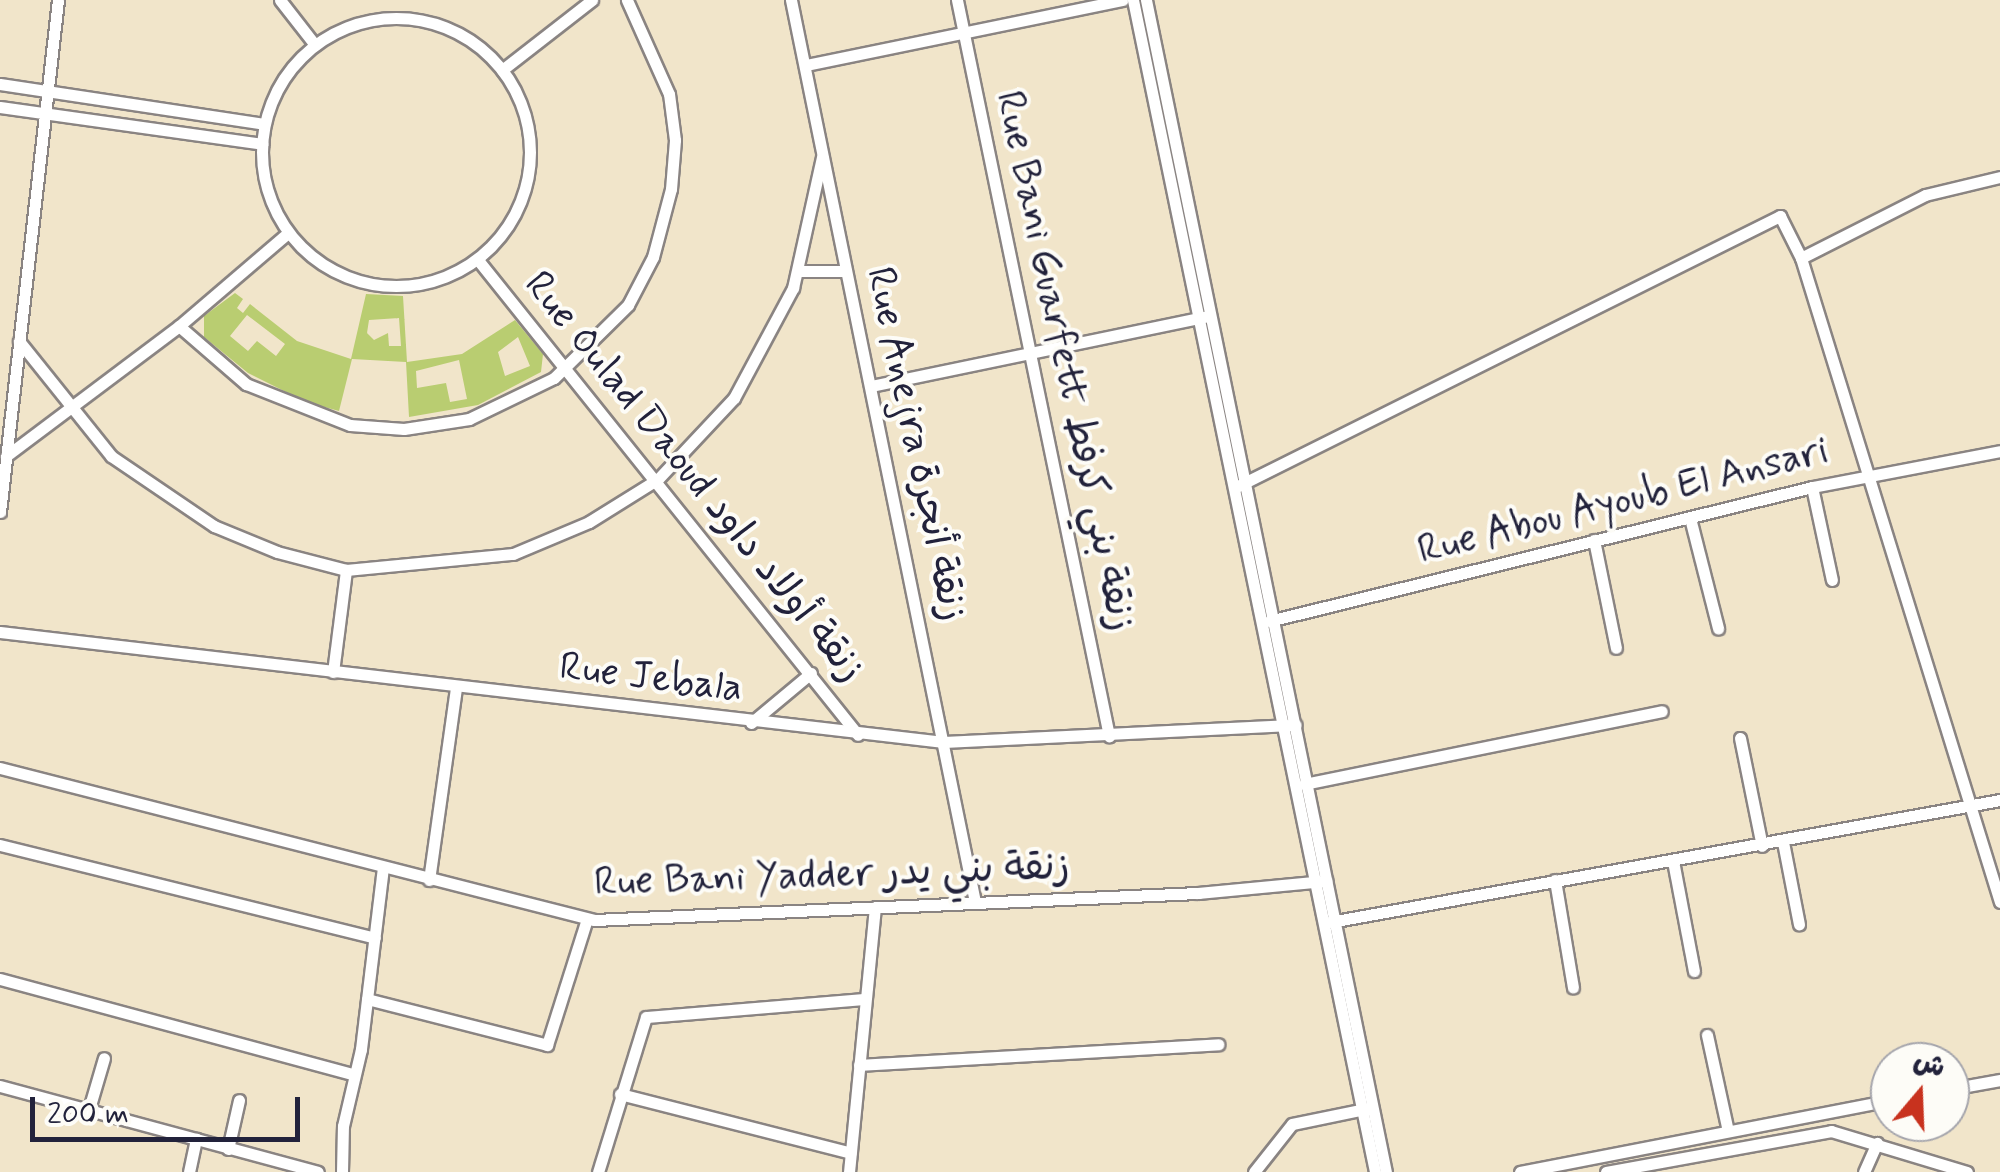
<!DOCTYPE html>
<html>
<head>
<meta charset="utf-8">
<style>
	body { margin:0 }
	#map { position:relative; width:2000px; height:1172px; overflow:hidden; background:#f1e5ca; font-family:Mynerve,"Playpen Sans Arabic",sans-serif }
	div>[style] { position:absolute }
	.green>* { inset:0; background:#b9cd71 }
	.roads { filter:drop-shadow(2px 0 #8a8482) drop-shadow(-2px 0 #8a8482) drop-shadow(0 2px #8a8482) drop-shadow(0 -2px #8a8482) }
	.minor>* { height:11px; margin:-5.5px; padding:0 5.5px; transform-origin:5.5px; border-radius:5.5px; background:#fff }
	.minor>.ring { margin:-5.5px; padding:0; box-sizing:content-box; background:none; border:11px solid #fff; border-radius:50% }
	span { translate:-50% -50%; white-space:nowrap; text-align:center; line-height:1.15; -webkit-text-stroke:8px #fdfcf7; paint-order:stroke }
	.street-label { font-size:40px; color:#22223b }
	.north { position:absolute; left:1870px; top:1042px; width:100px; height:100px; box-sizing:border-box; background:#fdfcf7; border:2px solid #a5a5ac; border-radius:50%; rotate:19deg; font-size:28px; font-weight:700; line-height:40px; text-align:center; color:#22223b }
	.north::after { content:''; display:block; margin:auto; width:35px; height:45px; background:#c8321e; clip-path:polygon(50% 0,100% 100%,50% 72%,0 100%) }
	.scale { position:absolute; left:30px; top:1097px; width:270px; height:45px; box-sizing:border-box; border:5px solid #22223b; border-top:0; padding-left:12px; font-size:30px; line-height:35px; white-space:nowrap; color:#22223b; -webkit-text-stroke:8px #fdfcf7; paint-order:stroke }
</style>
</head>
<body>
<div id="map">
	<div class="green">
		<div style="clip-path:polygon(evenodd,235px 293px,243px 299px,237px 308px,243px 313px,250px 304px,297px 341px,351px 359px,366px 294px,403px 296px,407px 362px,462px 354px,515px 320px,543px 354px,541px 372px,478px 405px,409px 417px,406px 362px,352px 359px,339px 411px,306px 402px,248px 373px,204px 337px,204px 316px,235px 293px,247px 315px,285px 344px,276px 356px,257px 341px,248px 351px,230px 336px,247px 315px,235px 293px,399px 318px,401px 346px,389px 346px,388px 333px,374px 340px,367px 333px,369px 320px,399px 318px,235px 293px,518px 337px,530px 366px,505px 376px,498px 352px,518px 337px,235px 293px,459px 360px,467px 399px,450px 402px,446px 383px,417px 388px,416px 371px,459px 360px)"></div>
	</div>
	<div class="roads">
		<div class="minor">
			<div style="left:280px;top:0;width:57px;rotate:52.1deg"></div>
			<div style="left:791px;top:0;width:921px;rotate:78.47deg"></div>
			<div style="left:957px;top:0;width:752px;rotate:78.33deg"></div>
			<div style="left:1133px;top:0;width:1197px;rotate:78.33deg"></div>
			<div style="left:1146px;top:0;width:1196px;rotate:78.43deg"></div>
			<div class="ring" style="left:262px;top:18px;width:257px;height:257px"></div>
			<div style="left:806px;top:65px;width:323px;rotate:-11.6deg"></div>
			<div style="left:502px;top:70px;width:114px;rotate:-37.9deg"></div>
			<div style="left:0;top:84px;width:267px;rotate:8.6deg"></div>
			<div style="left:0;top:107px;width:265px;rotate:8deg"></div>
			<div style="left:1801px;top:258px;width:139px;rotate:-26.9deg"></div>
			<div style="left:1925px;top:195px;width:77px;rotate:-13.5deg"></div>
			<div style="left:478px;top:260px;width:608px;rotate:51.34deg"></div>
			<div style="left:799px;top:271px;width:47px"></div>
			<div style="left:179px;top:326px;width:89px;rotate:40.9deg"></div>
			<div style="left:246px;top:384px;width:112px;rotate:21.5deg"></div>
			<div style="left:350px;top:425px;width:54px;rotate:4.2deg"></div>
			<div style="left:404px;top:429px;width:66px;rotate:-8.7deg"></div>
			<div style="left:469px;top:419px;width:94px;rotate:-25.8deg"></div>
			<div style="left:554px;top:378px;width:104px;rotate:-44.6deg"></div>
			<div style="left:628px;top:305px;width:54px;rotate:-62.5deg"></div>
			<div style="left:653px;top:257px;width:70px;rotate:-75.2deg"></div>
			<div style="left:671px;top:189px;width:49px;rotate:-85.3deg"></div>
			<div style="left:675px;top:140px;width:46px;rotate:-97.4deg"></div>
			<div style="left:669px;top:94px;width:103px;rotate:-114.1deg"></div>
			<div style="left:19px;top:341px;width:147px;rotate:51.3deg"></div>
			<div style="left:111px;top:456px;width:125px;rotate:34.2deg"></div>
			<div style="left:214px;top:526px;width:68px;rotate:22.4deg"></div>
			<div style="left:277px;top:552px;width:71px;rotate:14.6deg"></div>
			<div style="left:346px;top:570px;width:168px;rotate:-5.5deg"></div>
			<div style="left:513px;top:554px;width:82px;rotate:-22.8deg"></div>
			<div style="left:589px;top:522px;width:81px;rotate:-31.9deg"></div>
			<div style="left:658px;top:479px;width:111px;rotate:-46.8deg"></div>
			<div style="left:734px;top:398px;width:125px;rotate:-61.8deg"></div>
			<div style="left:793px;top:288px;width:134px;rotate:-77.5deg"></div>
			<div style="left:871px;top:386px;width:341px;rotate:-11.7deg"></div>
			<div style="left:6px;top:456px;width:216px;rotate:-36.9deg"></div>
			<div style="left:179px;top:326px;width:143px;rotate:-40.5deg"></div>
			<div style="left:1236px;top:487px;width:608px;rotate:-26.48deg"></div>
			<div style="left:1780px;top:216px;width:47px;rotate:63.4deg"></div>
			<div style="left:1801px;top:258px;width:674px;rotate:72.83deg"></div>
			<div style="left:1812px;top:487px;width:95px;rotate:77.9deg"></div>
			<div style="left:0;top:512px;width:515px;rotate:-83.54deg"></div>
			<div style="left:1690px;top:518px;width:114px;rotate:75.7deg"></div>
			<div style="left:1594px;top:540px;width:110px;rotate:78.5deg"></div>
			<div style="left:1269px;top:621px;width:559px;rotate:-13.86deg"></div>
			<div style="left:1812px;top:487px;width:191px;rotate:-10.8deg"></div>
			<div style="left:0;top:632px;width:950px;rotate:6.65deg"></div>
			<div style="left:944px;top:742px;width:352px;rotate:-2.8deg"></div>
			<div style="left:333px;top:672px;width:103px;rotate:-82.7deg"></div>
			<div style="left:751px;top:723px;width:78px;rotate:-39.8deg"></div>
			<div style="left:1740px;top:738px;width:110px;rotate:78.5deg"></div>
			<div style="left:0;top:768px;width:613px;rotate:14.35deg"></div>
			<div style="left:594px;top:920px;width:605px;rotate:-2.56deg"></div>
			<div style="left:1198px;top:893px;width:129px;rotate:-5.4deg"></div>
			<div style="left:1304px;top:784px;width:365px;rotate:-11.5deg"></div>
			<div style="left:1783px;top:842px;width:84px;rotate:79deg"></div>
			<div style="left:0;top:845px;width:386px;rotate:13.9deg"></div>
			<div style="left:1673px;top:861px;width:112px;rotate:79.2deg"></div>
			<div style="left:429px;top:880px;width:195px;rotate:-82deg"></div>
			<div style="left:1555px;top:880px;width:109px;rotate:80.5deg"></div>
			<div style="left:1330px;top:922px;width:681px;rotate:-10.32deg"></div>
			<div style="left:0;top:979px;width:366px;rotate:15.1deg"></div>
			<div style="left:367px;top:999px;width:186px;rotate:14.3deg"></div>
			<div style="left:547px;top:1045px;width:132px;rotate:-72.4deg"></div>
			<div style="left:1707px;top:1035px;width:98px;rotate:77.7deg"></div>
			<div style="left:859px;top:1065px;width:360px;rotate:-3.3deg"></div>
			<div style="left:0;top:1086px;width:329px;rotate:15.1deg"></div>
			<div style="left:1950px;top:1089px;width:51px;rotate:-10.2deg"></div>
			<div style="left:620px;top:1094px;width:238px;rotate:14.3deg"></div>
			<div style="left:89px;top:1109px;width:53px;rotate:-73.6deg"></div>
			<div style="left:228px;top:1149px;width:50px;rotate:-77.3deg"></div>
			<div style="left:189px;top:1172px;width:34px;rotate:-78deg"></div>
			<div style="left:342px;top:1172px;width:46px;rotate:-88.8deg"></div>
			<div style="left:343px;top:1126px;width:79px;rotate:-76.8deg"></div>
			<div style="left:361px;top:1049px;width:182px;rotate:-83.1deg"></div>
			<div style="left:598px;top:1172px;width:162px;rotate:-72.8deg"></div>
			<div style="left:646px;top:1017px;width:219px;rotate:-4.7deg"></div>
			<div style="left:849px;top:1172px;width:266px;rotate:-84.4deg"></div>
			<div style="left:1254px;top:1172px;width:61px;rotate:-51.6deg"></div>
			<div style="left:1292px;top:1124px;width:75px;rotate:-11.6deg"></div>
			<div style="left:1520px;top:1172px;width:377px;rotate:-11deg"></div>
			<div style="left:1606px;top:1172px;width:229px;rotate:-10.3deg"></div>
			<div style="left:1831px;top:1131px;width:142px;rotate:16.8deg"></div>
			<div style="left:1864px;top:1172px;width:32px;rotate:-66deg"></div>
		</div>
	</div>
	<div class="street-label">
		<span style="left:1065px;top:361px;rotate:78deg">Rue Bani Guarfett زنقة بني كرفط</span>
		<span style="left:916px;top:444px;rotate:78deg">Rue Anejra زنقة أنجرة</span>
		<span style="left:694px;top:477px;rotate:51deg">Rue Oulad Daoud زنقة أولاد داود</span>
		<span style="left:1623px;top:501px;rotate:-14deg">Rue Abou Ayoub El Ansari</span>
		<span style="left:651px;top:678px;rotate:7deg">Rue Jebala</span>
		<span style="left:832px;top:875px;rotate:-2deg">Rue Bani Yadder زنقة بني يدر</span>
	</div>
	<div class="north">ش</div>
	<div class="scale">200 m</div>
</div>
</body>
</html>
